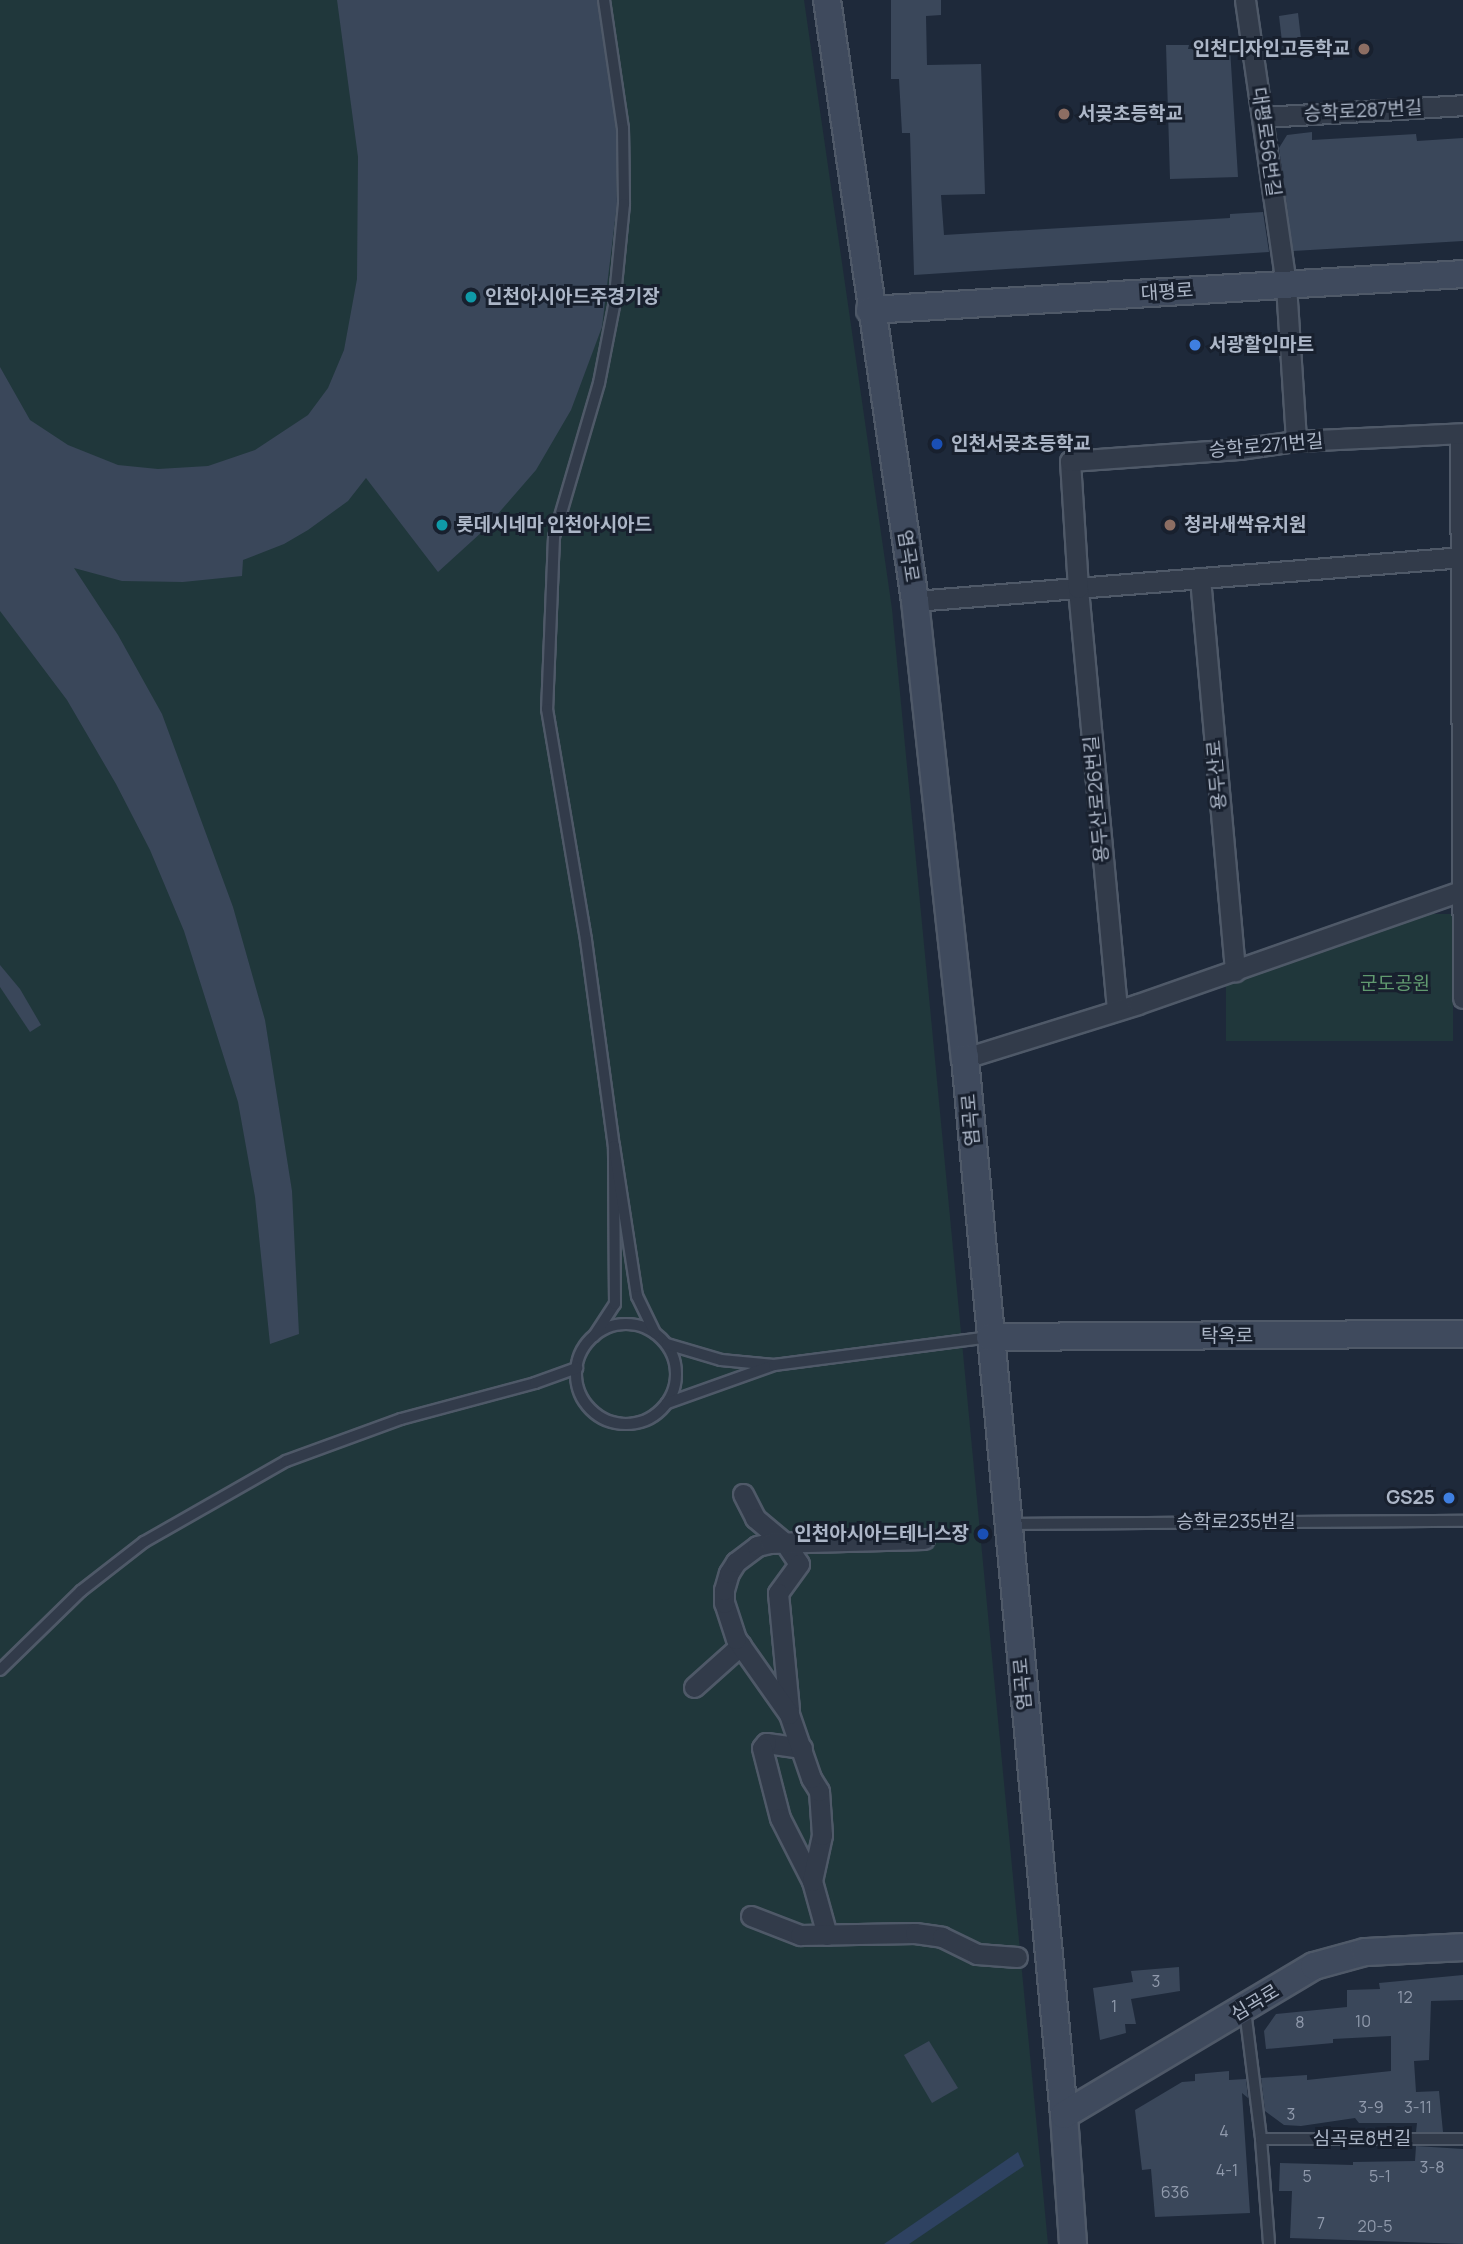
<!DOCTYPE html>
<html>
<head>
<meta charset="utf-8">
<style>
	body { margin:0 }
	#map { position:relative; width:1463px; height:2244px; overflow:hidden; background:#1e293a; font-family:Manrope,"Noto Sans KR",sans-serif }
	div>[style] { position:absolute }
	.green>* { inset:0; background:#20373b }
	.water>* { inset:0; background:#2e4261 }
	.building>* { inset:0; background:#3a475a }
	.roads { filter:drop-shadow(2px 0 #4f5968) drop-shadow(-2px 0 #4f5968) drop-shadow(0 2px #4f5968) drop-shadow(0 -2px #4f5968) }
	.lane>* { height:10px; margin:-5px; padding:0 5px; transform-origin:5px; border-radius:5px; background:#323b4a }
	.lane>.ring { margin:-5px; padding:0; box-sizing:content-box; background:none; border:10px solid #323b4a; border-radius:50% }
	.street>* { height:19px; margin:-9.5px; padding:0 9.5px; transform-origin:9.5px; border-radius:9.5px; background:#323b4a }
	.secondary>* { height:26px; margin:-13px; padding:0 13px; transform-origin:13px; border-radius:13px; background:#3f4a5d }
	.dots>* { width:19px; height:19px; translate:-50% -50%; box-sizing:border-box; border:4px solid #18202e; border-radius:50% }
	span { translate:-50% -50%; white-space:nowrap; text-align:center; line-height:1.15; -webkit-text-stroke:6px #18202e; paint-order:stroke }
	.number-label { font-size:16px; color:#909aac }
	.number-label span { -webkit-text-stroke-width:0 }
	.poi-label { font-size:19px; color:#acb6c7; font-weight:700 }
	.right { translate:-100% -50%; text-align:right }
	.left { translate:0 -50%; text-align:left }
	.street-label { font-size:19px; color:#acb6c7 }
	.park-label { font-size:19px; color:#619a70 }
</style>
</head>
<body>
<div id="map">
	<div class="green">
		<div style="clip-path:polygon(0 0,804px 0,892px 609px,1048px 2244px,0 2244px)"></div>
		<div style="clip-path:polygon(1418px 914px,1453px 914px,1453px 1041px,1226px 1041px,1226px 985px)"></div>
	</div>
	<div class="water">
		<div style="clip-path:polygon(1018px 2152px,1024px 2166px,909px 2244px,884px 2244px)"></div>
	</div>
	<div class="building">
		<div style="clip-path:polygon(337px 0,597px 0,616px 129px,617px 204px,602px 327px,571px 410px,536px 470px,483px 531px,438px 572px,366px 478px,348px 501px,308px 530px,284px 544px,243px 560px,242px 576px,183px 582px,122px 581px,74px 568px,118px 635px,162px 714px,233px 907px,265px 1020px,292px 1191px,299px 1334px,270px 1344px,255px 1197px,238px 1102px,184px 931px,150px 850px,116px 784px,67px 700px,0 611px,0 367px,30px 420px,68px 445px,118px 465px,158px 469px,208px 466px,255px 450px,308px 415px,328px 388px,344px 350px,357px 279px,358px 157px)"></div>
		<div style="clip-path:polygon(891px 0,941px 0,941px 15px,926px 16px,927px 65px,981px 64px,985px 194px,941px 195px,944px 235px,1230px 218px,1230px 214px,1263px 212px,1269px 252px,914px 275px,910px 133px,902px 133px,899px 79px,891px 79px)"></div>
		<div style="clip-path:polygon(1298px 13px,1302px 48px,1283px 50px,1279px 16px)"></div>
		<div style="clip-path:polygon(1166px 45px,1189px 45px,1188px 49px,1230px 48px,1238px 177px,1170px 179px)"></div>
		<div style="clip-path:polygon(1312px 132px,1312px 140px,1416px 134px,1417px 141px,1463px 138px,1463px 241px,1293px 251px,1279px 148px,1287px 135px)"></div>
		<div style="clip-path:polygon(0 965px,20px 989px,41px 1025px,30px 1032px,0 987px)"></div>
		<div style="clip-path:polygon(1179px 1967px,1180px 1991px,1131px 1999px,1136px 2024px,1125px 2024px,1126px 2033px,1100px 2040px,1093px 1988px,1133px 1982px,1131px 1971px)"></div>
		<div style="clip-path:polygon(1463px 1975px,1463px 2000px,1431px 2001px,1429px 2060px,1414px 2061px,1416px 2092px,1439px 2091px,1443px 2132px,1416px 2132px,1417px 2123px,1359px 2123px,1355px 2118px,1301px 2126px,1284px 2125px,1265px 2111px,1261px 2078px,1307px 2075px,1307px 2080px,1391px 2071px,1391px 2036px,1333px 2039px,1333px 2043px,1266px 2049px,1264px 2031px,1276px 2014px,1347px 2007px,1347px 1990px,1380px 1989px,1379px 1983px)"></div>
		<div style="clip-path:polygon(929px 2041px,958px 2088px,932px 2103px,904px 2055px)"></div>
		<div style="clip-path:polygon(1229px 2071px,1229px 2080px,1246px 2079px,1248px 2098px,1242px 2093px,1250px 2213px,1155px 2217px,1151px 2169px,1142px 2170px,1135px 2110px,1182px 2082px,1195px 2081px,1195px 2074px)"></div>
		<div style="clip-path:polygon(1416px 2146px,1463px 2149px,1463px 2244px,1290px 2238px,1292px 2191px,1279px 2191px,1280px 2163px,1353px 2165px,1353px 2162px,1415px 2161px)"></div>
	</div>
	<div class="roads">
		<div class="lane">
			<div style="left:604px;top:0;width:129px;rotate:81.6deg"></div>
			<div style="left:623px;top:128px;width:76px;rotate:89.2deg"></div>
			<div style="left:624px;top:204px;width:102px;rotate:95.6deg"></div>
			<div style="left:614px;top:306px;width:78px;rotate:101deg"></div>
			<div style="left:599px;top:383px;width:160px;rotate:106.3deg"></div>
			<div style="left:554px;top:537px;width:172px;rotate:92.3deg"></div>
			<div style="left:547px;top:709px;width:234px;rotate:80.4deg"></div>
			<div style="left:586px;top:940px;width:208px;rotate:82.3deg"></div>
			<div class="ring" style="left:576px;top:1324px;width:90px;height:90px"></div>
			<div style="left:594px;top:1336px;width:38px;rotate:-57deg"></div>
			<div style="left:615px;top:1304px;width:158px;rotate:-90.4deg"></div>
			<div style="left:614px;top:1146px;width:152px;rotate:81.3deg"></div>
			<div style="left:637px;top:1296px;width:41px;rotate:64.1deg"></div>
			<div style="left:667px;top:1344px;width:56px;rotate:16.5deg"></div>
			<div style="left:721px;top:1360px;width:53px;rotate:5.4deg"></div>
			<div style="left:774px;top:1365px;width:114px;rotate:160.4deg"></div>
			<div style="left:774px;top:1365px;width:218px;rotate:-7.4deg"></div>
			<div style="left:1009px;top:1524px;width:454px;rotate:-0.4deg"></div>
			<div style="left:0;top:1670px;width:113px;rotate:-44.3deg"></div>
			<div style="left:81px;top:1591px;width:80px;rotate:-37.9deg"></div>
			<div style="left:144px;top:1542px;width:163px;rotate:-29.7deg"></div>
			<div style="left:286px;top:1461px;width:122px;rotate:-20.1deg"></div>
			<div style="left:401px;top:1419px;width:139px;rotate:-15deg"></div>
			<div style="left:535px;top:1383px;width:45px;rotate:-19.7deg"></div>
			<div style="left:1245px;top:2010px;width:130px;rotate:82.9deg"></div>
			<div style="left:1261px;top:2139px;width:105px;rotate:85.6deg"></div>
			<div style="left:1261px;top:2139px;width:202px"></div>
		</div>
		<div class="street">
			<div style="left:1245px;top:0;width:288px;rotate:81.8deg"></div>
			<div style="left:1286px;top:285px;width:156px;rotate:86.3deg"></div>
			<div style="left:1263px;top:117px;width:200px;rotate:-3.4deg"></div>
			<div style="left:1460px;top:434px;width:564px;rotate:89.7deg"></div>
			<div style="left:1200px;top:578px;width:395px;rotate:84.9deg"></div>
			<div style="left:915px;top:601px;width:550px;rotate:-4.59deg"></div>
			<div style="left:1117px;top:1009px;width:423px;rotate:-95.3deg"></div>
			<div style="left:1078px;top:588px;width:127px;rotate:-93.6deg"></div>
			<div style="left:1070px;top:461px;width:169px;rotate:-4.1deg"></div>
			<div style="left:1239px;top:449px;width:58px;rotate:-8deg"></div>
			<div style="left:1296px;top:441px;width:167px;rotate:-2.7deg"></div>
			<div style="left:965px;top:1058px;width:181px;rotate:-17.3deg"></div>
			<div style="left:1138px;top:1004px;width:344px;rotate:-19.3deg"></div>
			<div style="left:743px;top:1494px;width:27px;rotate:63deg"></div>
			<div style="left:755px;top:1518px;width:39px;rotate:40deg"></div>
			<div style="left:785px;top:1543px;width:25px;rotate:56deg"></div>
			<div style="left:799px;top:1564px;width:36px;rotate:126deg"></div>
			<div style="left:778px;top:1593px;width:117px;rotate:84.6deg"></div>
			<div style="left:694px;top:1687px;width:63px;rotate:-41.8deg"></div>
			<div style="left:802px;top:1748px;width:36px;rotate:-172deg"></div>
			<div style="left:766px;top:1743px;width:6px;rotate:129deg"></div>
			<div style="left:762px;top:1748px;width:72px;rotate:75.6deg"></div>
			<div style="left:780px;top:1818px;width:71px;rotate:63.1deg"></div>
			<div style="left:812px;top:1881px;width:56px;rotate:74.5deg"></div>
			<div style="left:812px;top:1881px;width:47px;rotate:-77.7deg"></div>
			<div style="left:822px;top:1835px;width:44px;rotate:-93.9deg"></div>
			<div style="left:819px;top:1791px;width:15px;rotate:-122deg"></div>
			<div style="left:811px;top:1778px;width:68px;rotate:-109deg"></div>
			<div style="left:789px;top:1714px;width:92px;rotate:-125.2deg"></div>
			<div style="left:736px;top:1639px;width:38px;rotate:-108deg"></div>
			<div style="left:724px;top:1603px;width:13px;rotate:-90deg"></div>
			<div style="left:724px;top:1590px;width:18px;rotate:-74deg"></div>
			<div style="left:729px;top:1573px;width:13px;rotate:-58deg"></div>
			<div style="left:736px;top:1562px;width:26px;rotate:-37deg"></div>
			<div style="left:757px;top:1546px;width:13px;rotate:-13deg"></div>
			<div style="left:770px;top:1543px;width:154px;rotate:-1.5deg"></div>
			<div style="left:751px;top:1916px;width:53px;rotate:21.2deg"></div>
			<div style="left:800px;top:1935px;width:115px;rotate:-1deg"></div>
			<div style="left:915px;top:1933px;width:27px;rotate:8deg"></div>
			<div style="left:942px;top:1937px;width:39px;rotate:26deg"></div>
			<div style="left:977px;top:1954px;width:40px;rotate:4.3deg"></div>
		</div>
		<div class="secondary">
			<div style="left:827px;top:0;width:607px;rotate:81.67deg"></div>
			<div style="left:915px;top:601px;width:460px;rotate:83.8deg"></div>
			<div style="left:965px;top:1058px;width:1062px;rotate:84.65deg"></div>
			<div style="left:1064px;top:2115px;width:129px;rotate:86deg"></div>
			<div style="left:870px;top:310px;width:594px;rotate:-3.47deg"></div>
			<div style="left:990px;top:1337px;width:473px;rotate:-0.4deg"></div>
			<div style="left:1064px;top:2115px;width:291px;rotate:-30.8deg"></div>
			<div style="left:1314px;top:1966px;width:53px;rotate:-15.4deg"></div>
			<div style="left:1365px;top:1952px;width:98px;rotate:-2.9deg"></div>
		</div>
	</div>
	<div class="dots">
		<div style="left:1364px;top:49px;background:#8d6e63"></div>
		<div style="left:1064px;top:114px;background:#8d6e63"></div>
		<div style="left:471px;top:297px;background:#0f9aa8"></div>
		<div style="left:1195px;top:345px;background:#3f7fe0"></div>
		<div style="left:937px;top:444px;background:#1a4fb4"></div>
		<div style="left:442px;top:525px;background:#0f9aa8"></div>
		<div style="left:1170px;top:525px;background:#8d6e63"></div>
		<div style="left:1449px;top:1498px;background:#3f7fe0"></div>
		<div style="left:983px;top:1534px;background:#1a4fb4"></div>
	</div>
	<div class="number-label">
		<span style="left:1156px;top:1981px">3</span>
		<span style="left:1405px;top:1997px">12</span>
		<span style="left:1114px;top:2006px">1</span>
		<span style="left:1363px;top:2021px">10</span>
		<span style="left:1300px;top:2022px">8</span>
		<span style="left:1371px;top:2107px">3-9</span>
		<span style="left:1418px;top:2107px">3-11</span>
		<span style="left:1291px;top:2114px">3</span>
		<span style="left:1224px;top:2131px">4</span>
		<span style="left:1432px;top:2167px">3-8</span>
		<span style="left:1227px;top:2170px">4-1</span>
		<span style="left:1307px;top:2176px">5</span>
		<span style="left:1380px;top:2176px">5-1</span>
		<span style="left:1175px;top:2192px">636</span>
		<span style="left:1321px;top:2223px">7</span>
		<span style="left:1375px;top:2226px">20-5</span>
	</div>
	<div class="poi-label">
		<span class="right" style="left:1350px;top:49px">인천디자인고등학교</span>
		<span class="left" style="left:1078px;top:114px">서곶초등학교</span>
		<span class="left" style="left:485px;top:297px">인천아시아드주경기장</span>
		<span class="left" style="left:1209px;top:345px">서광할인마트</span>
		<span class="left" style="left:951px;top:444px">인천서곶초등학교</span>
		<span class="left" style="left:456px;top:525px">롯데시네마 인천아시아드</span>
		<span class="left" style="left:1184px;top:525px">청라새싹유치원</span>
		<span class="right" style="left:1435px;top:1498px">GS25</span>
		<span class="right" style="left:969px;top:1534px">인천아시아드테니스장</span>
	</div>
	<div class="street-label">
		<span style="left:1363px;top:111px;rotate:-3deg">승학로287번길</span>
		<span style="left:1266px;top:142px;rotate:82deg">대평로56번길</span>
		<span style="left:1167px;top:292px;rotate:-4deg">대평로</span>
		<span style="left:1266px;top:446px;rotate:-5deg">승학로271번길</span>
		<span style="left:908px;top:556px;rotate:81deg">염곡로</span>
		<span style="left:1217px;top:775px;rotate:-95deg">용두산로</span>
		<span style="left:1097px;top:799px;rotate:-95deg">용두산로26번길</span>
		<span style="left:971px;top:1120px;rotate:-95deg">염곡로</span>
		<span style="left:1227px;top:1336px">탁옥로</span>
		<span style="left:1236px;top:1522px">승학로235번길</span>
		<span style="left:1023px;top:1684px;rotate:-95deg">염곡로</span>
		<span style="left:1255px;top:2003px;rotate:-31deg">심곡로</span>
		<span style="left:1362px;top:2139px">심곡로8번길</span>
	</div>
	<div class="park-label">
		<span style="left:1395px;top:984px">군도공원</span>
	</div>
</div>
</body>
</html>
